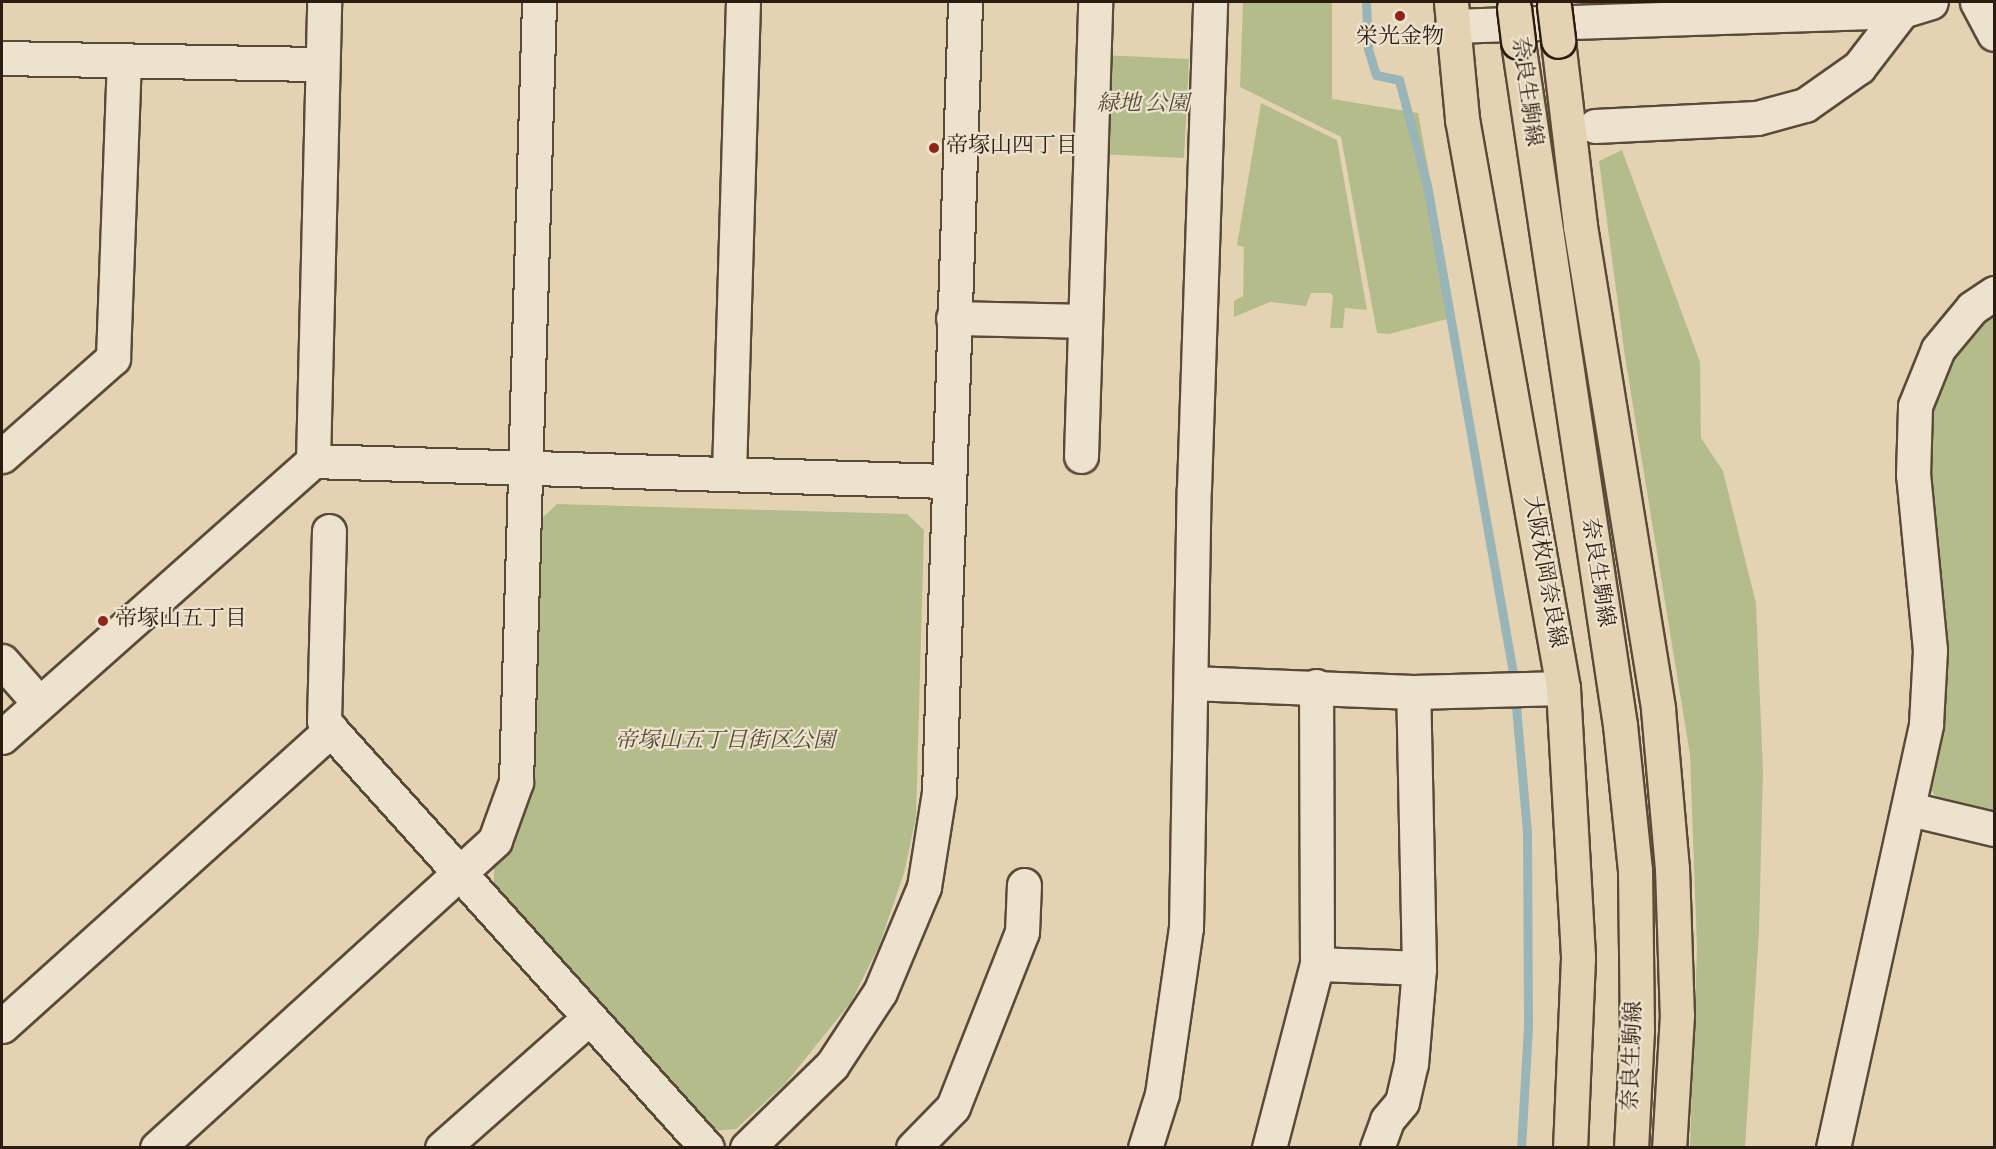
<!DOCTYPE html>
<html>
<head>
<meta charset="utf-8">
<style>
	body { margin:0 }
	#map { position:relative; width:1996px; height:1149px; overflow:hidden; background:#e4d3b3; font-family:"Sorts Mill Goudy","Noto Serif JP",serif }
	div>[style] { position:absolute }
	.green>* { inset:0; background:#b5bc8c }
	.stream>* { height:9px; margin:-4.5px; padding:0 4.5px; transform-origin:4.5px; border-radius:4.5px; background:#9ab5b7 }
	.roads { filter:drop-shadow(2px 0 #5a4a38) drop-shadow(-2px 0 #5a4a38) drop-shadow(0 2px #5a4a38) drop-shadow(0 -2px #5a4a38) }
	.minor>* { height:33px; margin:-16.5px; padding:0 16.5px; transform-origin:16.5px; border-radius:16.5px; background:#ede2ce }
	.major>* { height:33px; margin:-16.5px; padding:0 16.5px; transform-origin:16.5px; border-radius:16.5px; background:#e4d3b3 }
	.bridges { filter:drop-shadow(2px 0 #2c1c0f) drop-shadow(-2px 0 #2c1c0f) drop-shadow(0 2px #2c1c0f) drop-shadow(0 -2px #2c1c0f) }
	.major-bridge>* { height:33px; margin:-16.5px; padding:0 16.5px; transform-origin:16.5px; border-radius:16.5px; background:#e4d3b3 }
	.dots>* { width:16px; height:16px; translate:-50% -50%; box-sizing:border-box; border:3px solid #ede2ce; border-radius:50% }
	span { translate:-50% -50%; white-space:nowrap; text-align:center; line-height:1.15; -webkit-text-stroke:4.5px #ede2ce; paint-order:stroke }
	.poi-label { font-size:22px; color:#2c1c0f }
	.left { translate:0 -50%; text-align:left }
	.street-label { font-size:22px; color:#2c1c0f }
	.park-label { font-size:22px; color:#554c34; font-style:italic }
	.frame { position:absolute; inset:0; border:3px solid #2c1c0f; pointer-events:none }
</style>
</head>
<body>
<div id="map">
	<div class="green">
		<div style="clip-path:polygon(1243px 2px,1332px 2px,1332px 99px,1418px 113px,1455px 317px,1389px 334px,1377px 333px,1341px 137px,1240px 87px)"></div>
		<div style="clip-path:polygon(1102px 55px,1189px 59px,1184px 158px,1098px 154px)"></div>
		<div style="clip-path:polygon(1261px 103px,1337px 140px,1367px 310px,1345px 308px,1343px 328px,1330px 328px,1333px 296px,1330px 293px,1311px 293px,1306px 306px,1270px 302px,1234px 317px,1234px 301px,1243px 296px,1244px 247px,1237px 245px)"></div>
		<div style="clip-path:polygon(1622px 150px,1700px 362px,1701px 438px,1723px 471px,1756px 603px,1763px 772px,1759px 932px,1745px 1147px,1690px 1147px,1697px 949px,1690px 755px,1625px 357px,1599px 161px)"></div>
		<div style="clip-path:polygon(1994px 309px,1994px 814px,1938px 801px,1930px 788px,1942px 729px,1946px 674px,1927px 455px,1930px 416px,1940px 380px,1967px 337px)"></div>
		<div style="clip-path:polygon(557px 504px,907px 514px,924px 530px,916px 817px,904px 873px,879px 946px,851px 1002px,785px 1084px,736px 1129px,711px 1131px,494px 889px,494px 863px,538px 522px)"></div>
	</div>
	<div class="stream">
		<div style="left:1366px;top:2px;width:47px;rotate:87.6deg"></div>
		<div style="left:1368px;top:49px;width:27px;rotate:73deg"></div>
		<div style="left:1376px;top:75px;width:24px;rotate:12deg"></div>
		<div style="left:1399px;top:80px;width:109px;rotate:75.1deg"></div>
		<div style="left:1427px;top:185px;width:495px;rotate:80deg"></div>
		<div style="left:1513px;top:672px;width:160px;rotate:85deg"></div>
		<div style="left:1527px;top:831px;width:196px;rotate:89.7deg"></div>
		<div style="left:1528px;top:1027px;width:121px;rotate:93.3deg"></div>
	</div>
	<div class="roads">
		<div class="minor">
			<div style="left:1977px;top:2px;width:36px;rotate:62deg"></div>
			<div style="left:1452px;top:26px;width:450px;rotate:-1.9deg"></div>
			<div style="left:1902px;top:11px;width:30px;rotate:-17deg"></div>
			<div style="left:2px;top:58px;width:320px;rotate:1.1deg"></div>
			<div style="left:1595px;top:126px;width:162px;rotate:-2.8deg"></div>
			<div style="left:1757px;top:118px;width:50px;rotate:-15.2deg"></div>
			<div style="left:1805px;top:105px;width:66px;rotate:-35.1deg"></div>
			<div style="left:1859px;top:67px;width:71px;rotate:-52.5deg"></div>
			<div style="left:953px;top:318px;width:131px;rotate:1.3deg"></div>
			<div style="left:2px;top:456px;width:148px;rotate:-41.4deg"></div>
			<div style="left:113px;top:358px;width:296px;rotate:-87.9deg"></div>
			<div style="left:1081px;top:456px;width:454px;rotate:-88.2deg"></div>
			<div style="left:313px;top:461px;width:459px;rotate:-88.6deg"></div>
			<div style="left:729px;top:473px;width:471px;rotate:-88.3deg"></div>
			<div style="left:2px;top:661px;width:56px;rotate:48.6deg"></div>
			<div style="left:1191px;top:683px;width:222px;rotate:2.3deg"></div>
			<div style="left:1413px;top:692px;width:150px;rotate:-1.5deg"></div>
			<div style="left:331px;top:730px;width:562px;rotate:48.03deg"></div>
			<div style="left:2px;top:737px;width:416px;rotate:-41.6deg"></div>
			<div style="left:313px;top:461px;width:633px;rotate:1.81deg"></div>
			<div style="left:1910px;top:809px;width:86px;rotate:13.4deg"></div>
			<div style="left:1317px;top:964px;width:102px;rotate:2.2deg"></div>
			<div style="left:2px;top:1026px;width:443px;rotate:-42deg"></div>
			<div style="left:331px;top:730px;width:11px;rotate:-128deg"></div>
			<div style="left:324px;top:721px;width:190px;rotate:-88.5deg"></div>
			<div style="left:157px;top:1148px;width:457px;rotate:-42.3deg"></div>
			<div style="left:495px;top:840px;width:62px;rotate:-70.1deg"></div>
			<div style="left:516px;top:782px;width:780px;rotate:-88.31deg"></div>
			<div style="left:442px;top:1148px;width:196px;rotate:-41.5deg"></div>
			<div style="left:747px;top:1148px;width:119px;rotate:-44.3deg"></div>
			<div style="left:832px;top:1065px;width:87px;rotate:-56.7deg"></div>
			<div style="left:880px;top:992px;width:114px;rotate:-67.3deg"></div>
			<div style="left:924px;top:887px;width:96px;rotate:-81deg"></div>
			<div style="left:939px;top:792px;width:790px;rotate:-88.11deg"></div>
			<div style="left:913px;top:1148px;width:57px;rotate:-45.7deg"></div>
			<div style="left:953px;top:1107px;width:188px;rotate:-68.5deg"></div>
			<div style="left:1022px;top:932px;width:47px;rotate:-87.6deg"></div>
			<div style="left:1145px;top:1148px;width:57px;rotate:-72.5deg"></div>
			<div style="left:1162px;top:1094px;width:168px;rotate:-81.8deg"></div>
			<div style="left:1186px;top:928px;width:439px;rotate:-89deg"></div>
			<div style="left:1194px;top:489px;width:487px;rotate:-88.1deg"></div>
			<div style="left:1269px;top:1148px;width:190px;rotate:-75.4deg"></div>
			<div style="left:1317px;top:964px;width:278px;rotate:-90.2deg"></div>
			<div style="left:1377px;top:1148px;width:30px;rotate:-70deg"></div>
			<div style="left:1387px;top:1120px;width:23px;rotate:-50deg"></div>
			<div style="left:1402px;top:1102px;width:39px;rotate:-77deg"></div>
			<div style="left:1411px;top:1064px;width:96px;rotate:-85.2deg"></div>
			<div style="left:1419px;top:968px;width:276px;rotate:-91.2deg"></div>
			<div style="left:1833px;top:1148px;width:434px;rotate:-77.6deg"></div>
			<div style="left:1926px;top:724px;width:74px;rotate:-86.9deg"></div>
			<div style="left:1930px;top:650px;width:176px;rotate:-95.5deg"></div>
			<div style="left:1913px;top:475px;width:69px;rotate:-88.3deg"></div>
			<div style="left:1915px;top:406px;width:61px;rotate:-68deg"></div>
			<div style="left:1938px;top:349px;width:53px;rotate:-50.3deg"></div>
			<div style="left:1972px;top:308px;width:27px;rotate:-34deg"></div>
		</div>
		<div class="major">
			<div style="left:1451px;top:2px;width:118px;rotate:84.6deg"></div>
			<div style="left:1462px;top:119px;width:578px;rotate:79.93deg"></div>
			<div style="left:1563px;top:688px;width:270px;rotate:86.8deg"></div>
			<div style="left:1578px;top:958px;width:190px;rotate:92.4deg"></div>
			<div style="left:1558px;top:41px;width:186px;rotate:83.2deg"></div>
			<div style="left:1580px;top:226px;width:489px;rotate:80.8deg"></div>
			<div style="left:1658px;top:709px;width:160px;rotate:85deg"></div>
			<div style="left:1672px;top:868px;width:147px;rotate:88.1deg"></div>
			<div style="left:1677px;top:1015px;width:133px;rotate:93.4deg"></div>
			<div style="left:1518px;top:42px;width:691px;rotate:81.51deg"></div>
			<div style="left:1620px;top:725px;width:146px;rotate:84.1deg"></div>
			<div style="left:1635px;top:870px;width:160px;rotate:89.3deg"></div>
			<div style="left:1637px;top:1030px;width:118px;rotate:92.9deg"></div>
		</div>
	</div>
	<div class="bridges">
		<div class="major-bridge">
			<div style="left:1554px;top:6px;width:35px;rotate:83deg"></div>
			<div style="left:1514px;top:8px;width:34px;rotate:83deg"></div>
		</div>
	</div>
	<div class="dots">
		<div style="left:1400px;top:16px;background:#8f2418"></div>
		<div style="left:934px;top:148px;background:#8f2418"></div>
		<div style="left:103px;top:621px;background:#8f2418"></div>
	</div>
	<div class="poi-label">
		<span style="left:1400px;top:39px">栄光金物</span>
		<span class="left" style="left:946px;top:148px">帝塚山四丁目</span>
		<span class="left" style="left:115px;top:621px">帝塚山五丁目</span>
	</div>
	<div class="street-label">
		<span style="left:1525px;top:92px;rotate:82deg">奈良生駒線</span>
		<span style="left:1543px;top:572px;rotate:80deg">大阪枚岡奈良線</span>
		<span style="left:1596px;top:573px;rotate:81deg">奈良生駒線</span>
		<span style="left:1634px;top:1056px;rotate:-88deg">奈良生駒線</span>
	</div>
	<div class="park-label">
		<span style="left:1143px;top:106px">緑地 公園</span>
		<span style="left:725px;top:743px">帝塚山五丁目街区公園</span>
	</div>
	<div class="frame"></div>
</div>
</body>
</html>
